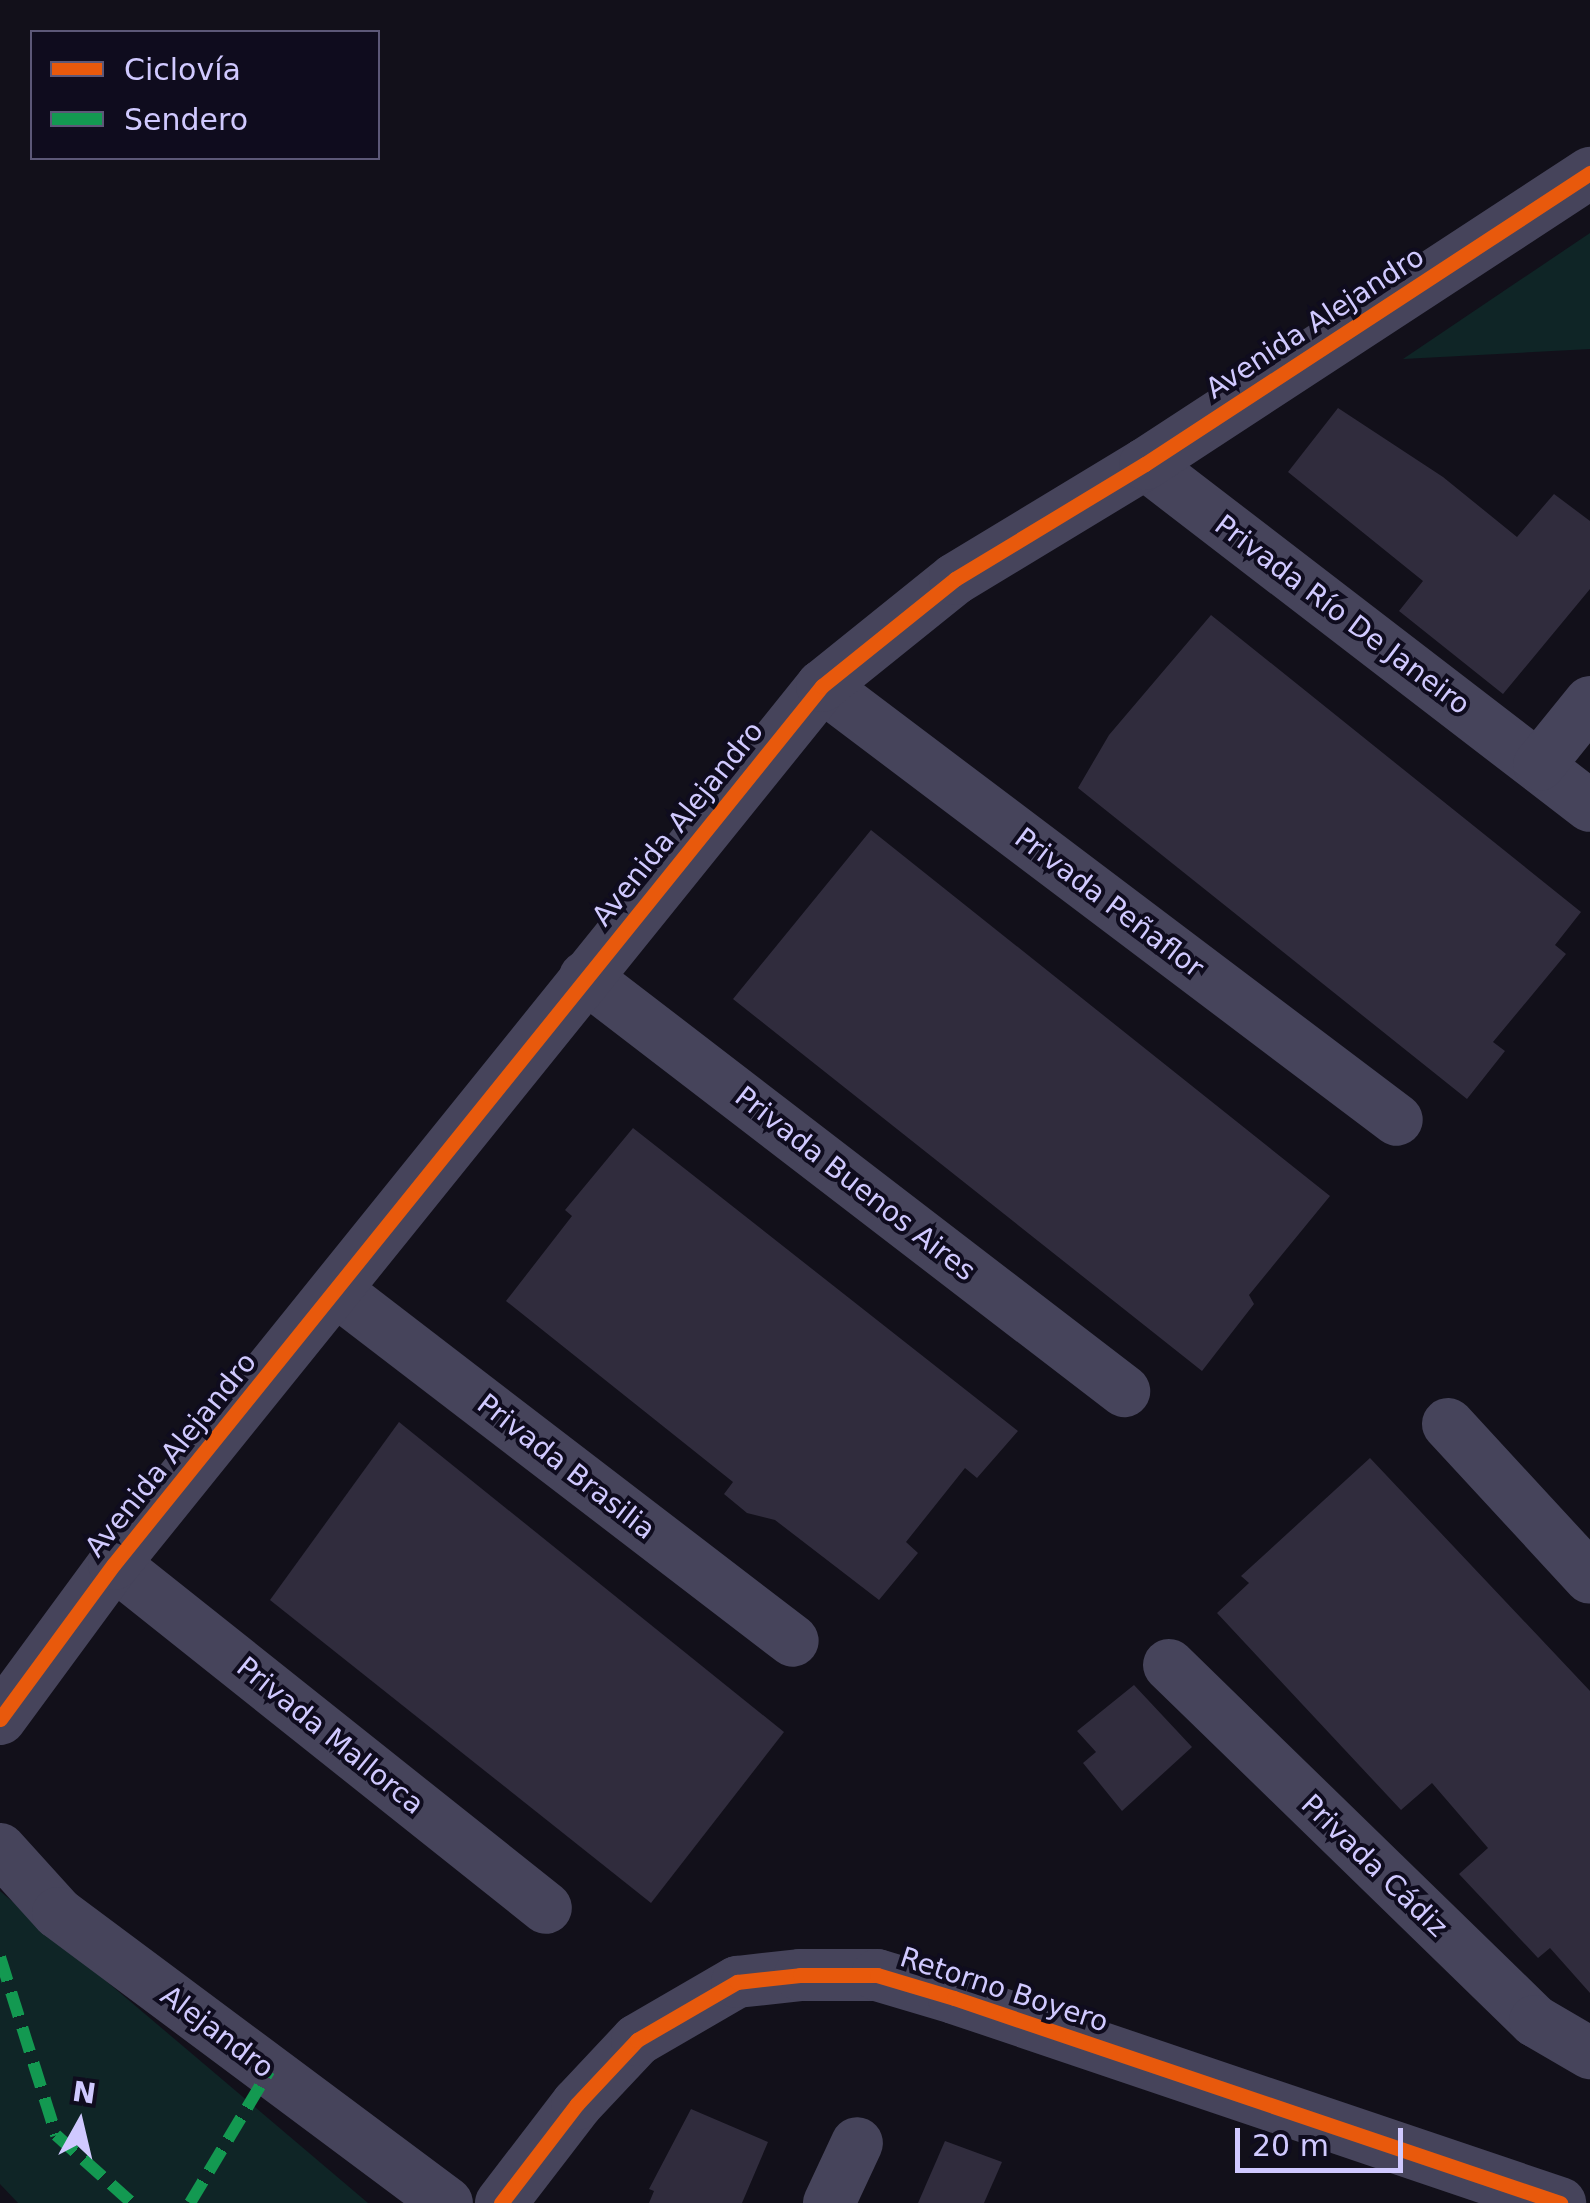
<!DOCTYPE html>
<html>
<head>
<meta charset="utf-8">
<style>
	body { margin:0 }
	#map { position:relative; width:1590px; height:2203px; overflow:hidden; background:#12101a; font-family:"DejaVu Sans",sans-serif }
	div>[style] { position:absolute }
	.green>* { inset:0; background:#0f2526 }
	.building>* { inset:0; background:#302c3d }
	.minor>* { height:52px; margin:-26px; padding:0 26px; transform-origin:26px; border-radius:26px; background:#46445b }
	.quiet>* { height:12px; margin-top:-6px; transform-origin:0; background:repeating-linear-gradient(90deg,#139951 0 25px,transparent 0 37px) }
	.cycleway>* { height:15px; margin:-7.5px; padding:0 7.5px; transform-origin:7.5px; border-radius:7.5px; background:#e8590c }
	span { translate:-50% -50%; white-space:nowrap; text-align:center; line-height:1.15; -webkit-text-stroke:8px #0f0c1e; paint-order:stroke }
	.street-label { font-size:28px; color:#d0c9ff }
	.legend { position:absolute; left:30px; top:30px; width:350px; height:130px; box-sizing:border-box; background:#0f0c1e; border:2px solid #5c5878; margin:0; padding:12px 18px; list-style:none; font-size:30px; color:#d0c9ff }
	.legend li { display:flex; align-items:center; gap:20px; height:50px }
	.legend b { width:50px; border:2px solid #5c5878 }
	.north { position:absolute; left:30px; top:2073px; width:100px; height:100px; -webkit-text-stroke:8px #0f0c1e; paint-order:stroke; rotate:8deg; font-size:28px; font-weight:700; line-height:40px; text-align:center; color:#d0c9ff }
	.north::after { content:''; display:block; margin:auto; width:35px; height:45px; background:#d0c9ff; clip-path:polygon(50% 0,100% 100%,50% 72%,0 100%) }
	.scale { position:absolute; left:1235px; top:2128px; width:168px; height:45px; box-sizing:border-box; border:5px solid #d0c9ff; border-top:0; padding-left:12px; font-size:30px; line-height:35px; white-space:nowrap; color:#d0c9ff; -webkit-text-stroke:8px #0f0c1e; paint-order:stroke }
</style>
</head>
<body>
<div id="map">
	<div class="green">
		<div style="clip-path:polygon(1590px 233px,1590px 349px,1403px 359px)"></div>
		<div style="clip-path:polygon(0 1891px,368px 2203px,18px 2203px,0 2184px)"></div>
	</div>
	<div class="building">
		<div style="clip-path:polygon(1338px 408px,1443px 477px,1517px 537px,1554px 494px,1590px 521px,1590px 589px,1503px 694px,1399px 611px,1423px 581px,1288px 472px)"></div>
		<div style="clip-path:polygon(1211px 615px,1581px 912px,1555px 945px,1566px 954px,1493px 1042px,1505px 1051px,1467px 1099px,1078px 788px,1109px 735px)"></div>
		<div style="clip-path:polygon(871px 830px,1330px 1196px,1249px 1295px,1254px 1304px,1202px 1371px,733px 999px)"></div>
		<div style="clip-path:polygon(633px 1128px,1018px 1431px,977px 1478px,965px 1468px,906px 1542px,918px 1553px,879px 1600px,775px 1520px,747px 1513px,724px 1494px,733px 1482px,506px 1301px,572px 1216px,565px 1210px)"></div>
		<div style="clip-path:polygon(399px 1422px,784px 1732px,651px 1903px,270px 1600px)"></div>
		<div style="clip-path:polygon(1370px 1458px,1590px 1691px,1590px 1993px,1550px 1948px,1538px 1958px,1459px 1874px,1488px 1848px,1432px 1783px,1401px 1810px,1217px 1613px,1249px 1583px,1241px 1576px)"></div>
		<div style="clip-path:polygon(1134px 1685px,1192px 1747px,1122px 1811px,1083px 1763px,1096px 1752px,1077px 1731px)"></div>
		<div style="clip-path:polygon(691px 2109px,768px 2142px,742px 2203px,649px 2203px,654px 2191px,649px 2189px)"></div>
		<div style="clip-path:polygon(945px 2141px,1002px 2162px,984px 2203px,918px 2203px)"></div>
	</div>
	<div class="minor">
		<div style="left:1145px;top:464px;width:561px;rotate:37.54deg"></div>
		<div style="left:822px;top:686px;width:720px;rotate:37.04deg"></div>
		<div style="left:1539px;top:765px;width:81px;rotate:-51deg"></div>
		<div style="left:585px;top:977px;width:680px;rotate:37.53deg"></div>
		<div style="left:338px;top:1292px;width:573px;rotate:37.49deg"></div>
		<div style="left:1448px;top:1424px;width:209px;rotate:47.3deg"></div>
		<div style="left:114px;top:1564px;width:552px;rotate:38.53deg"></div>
		<div style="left:1169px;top:1665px;width:511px;rotate:44.21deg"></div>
		<div style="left:1535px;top:2021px;width:64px;rotate:30.2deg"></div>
		<div style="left:0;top:1719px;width:192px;rotate:-53.7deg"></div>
		<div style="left:114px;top:1564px;width:1128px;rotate:-51.12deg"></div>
		<div style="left:822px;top:686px;width:171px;rotate:-38.8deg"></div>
		<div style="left:955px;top:579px;width:222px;rotate:-31.2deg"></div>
		<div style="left:1145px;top:464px;width:532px;rotate:-33.18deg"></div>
		<div style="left:0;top:1849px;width:86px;rotate:47.8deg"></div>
		<div style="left:58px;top:1913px;width:485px;rotate:36.7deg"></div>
		<div style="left:501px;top:2203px;width:125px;rotate:-52.5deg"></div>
		<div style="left:577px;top:2104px;width:88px;rotate:-46.8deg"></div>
		<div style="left:637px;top:2040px;width:116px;rotate:-30.1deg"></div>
		<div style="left:737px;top:1982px;width:63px;rotate:-6.3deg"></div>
		<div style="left:800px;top:1975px;width:77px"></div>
		<div style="left:877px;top:1975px;width:80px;rotate:16.6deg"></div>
		<div style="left:954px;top:1998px;width:640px;rotate:18.69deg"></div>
		<div style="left:829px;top:2203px;width:66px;rotate:-65deg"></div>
	</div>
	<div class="quiet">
		<div style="left:0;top:1957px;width:187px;rotate:72.5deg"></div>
		<div style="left:56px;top:2135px;width:102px;rotate:41.8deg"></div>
		<div style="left:190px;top:2203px;width:154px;rotate:-59.1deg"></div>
	</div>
	<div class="cycleway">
		<div style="left:0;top:1719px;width:192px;rotate:-53.7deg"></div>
		<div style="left:114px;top:1564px;width:1128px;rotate:-51.12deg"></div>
		<div style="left:822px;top:686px;width:171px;rotate:-38.8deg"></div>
		<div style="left:955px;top:579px;width:222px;rotate:-31.2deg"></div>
		<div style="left:1145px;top:464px;width:532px;rotate:-33.18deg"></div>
		<div style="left:501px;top:2203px;width:125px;rotate:-52.5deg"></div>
		<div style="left:577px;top:2104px;width:88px;rotate:-46.8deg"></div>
		<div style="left:637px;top:2040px;width:116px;rotate:-30.1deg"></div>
		<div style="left:737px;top:1982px;width:63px;rotate:-6.3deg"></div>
		<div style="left:800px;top:1975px;width:77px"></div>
		<div style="left:877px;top:1975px;width:80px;rotate:16.6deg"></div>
		<div style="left:954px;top:1998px;width:640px;rotate:18.69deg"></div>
	</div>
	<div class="street-label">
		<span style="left:1315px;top:323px;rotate:-33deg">Avenida Alejandro</span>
		<span style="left:1342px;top:615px;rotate:37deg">Privada Río De Janeiro</span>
		<span style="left:678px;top:824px;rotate:-51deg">Avenida Alejandro</span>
		<span style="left:1109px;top:903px;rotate:37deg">Privada Peñaflor</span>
		<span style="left:855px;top:1184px;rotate:38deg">Privada Buenos Aires</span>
		<span style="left:171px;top:1455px;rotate:-51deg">Avenida Alejandro</span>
		<span style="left:566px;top:1467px;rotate:38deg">Privada Brasilia</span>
		<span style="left:330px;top:1736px;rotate:39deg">Privada Mallorca</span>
		<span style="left:1374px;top:1866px;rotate:44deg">Privada Cádiz</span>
		<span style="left:1004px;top:1990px;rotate:18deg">Retorno Boyero</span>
		<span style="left:217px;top:2032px;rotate:37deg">Alejandro</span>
	</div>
	<ul class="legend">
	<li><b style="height:12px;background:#e8590c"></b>Ciclovía</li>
	<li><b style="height:12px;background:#139951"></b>Sendero</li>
	</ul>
	<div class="north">N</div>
	<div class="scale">20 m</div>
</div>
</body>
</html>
